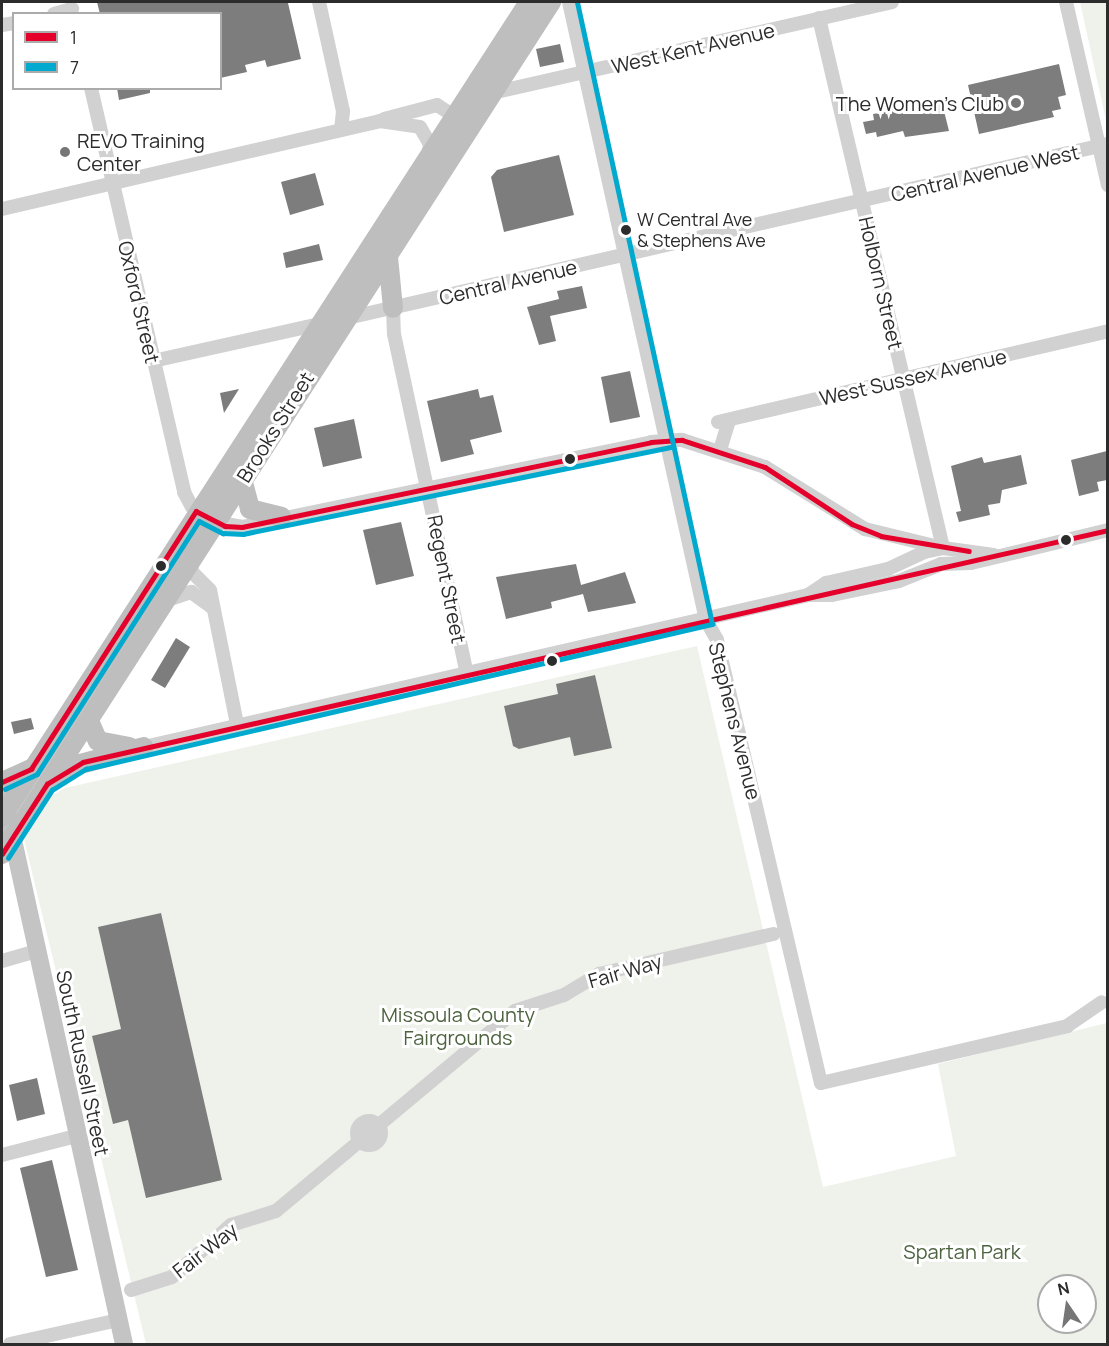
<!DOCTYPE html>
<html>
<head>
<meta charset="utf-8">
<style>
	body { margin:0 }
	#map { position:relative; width:1109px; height:1346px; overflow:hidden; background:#fff; font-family:Manrope,sans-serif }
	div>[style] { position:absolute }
	.green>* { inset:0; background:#eef2eb }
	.building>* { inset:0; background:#7d7d7d }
	.minor>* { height:14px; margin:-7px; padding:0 7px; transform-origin:7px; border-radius:7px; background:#d1d1d1 }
	.minor>.ring { margin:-7px; padding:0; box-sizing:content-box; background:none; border:14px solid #d1d1d1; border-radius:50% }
	.major>* { height:18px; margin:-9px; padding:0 9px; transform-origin:9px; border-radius:9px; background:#c4c4c4 }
	.highway>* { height:20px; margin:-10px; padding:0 10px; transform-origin:10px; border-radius:10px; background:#bebebe }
	.bus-1>* { height:4.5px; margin:-2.25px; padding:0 2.25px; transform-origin:2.25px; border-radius:2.25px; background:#e4002b }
	.bus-2>* { height:4.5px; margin:-2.25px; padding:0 2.25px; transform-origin:2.25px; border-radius:2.25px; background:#00a9ce }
	.dots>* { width:16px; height:16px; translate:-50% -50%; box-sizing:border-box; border:3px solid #fff; border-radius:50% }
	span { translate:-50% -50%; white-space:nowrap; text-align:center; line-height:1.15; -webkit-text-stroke:6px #fff; paint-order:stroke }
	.bus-label { font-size:18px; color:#2c2c2c }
	.left { translate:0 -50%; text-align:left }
	.street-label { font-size:20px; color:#2c2c2c }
	.poi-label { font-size:20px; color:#2c2c2c }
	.right { translate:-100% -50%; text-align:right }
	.park-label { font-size:20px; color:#4d633f }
	.frame { position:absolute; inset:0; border:3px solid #2c2c2c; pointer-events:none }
	.legend { position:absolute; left:12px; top:12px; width:210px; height:78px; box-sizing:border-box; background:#fff; border:2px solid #ababab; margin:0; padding:8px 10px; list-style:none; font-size:18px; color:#2c2c2c }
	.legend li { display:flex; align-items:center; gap:12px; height:30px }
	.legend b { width:30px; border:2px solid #ababab }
	.north { position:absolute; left:1037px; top:1274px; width:60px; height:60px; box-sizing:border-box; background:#fff; border:2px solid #ababab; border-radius:50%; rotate:347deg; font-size:16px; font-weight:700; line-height:24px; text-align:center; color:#2c2c2c }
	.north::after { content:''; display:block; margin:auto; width:21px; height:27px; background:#767676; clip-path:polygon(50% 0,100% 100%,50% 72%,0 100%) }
</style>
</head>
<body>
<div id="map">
	<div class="green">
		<div style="clip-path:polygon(1080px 2px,1107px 2px,1107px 125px)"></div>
		<div style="clip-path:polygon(evenodd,697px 646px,823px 1187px,956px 1156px,938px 1064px,1107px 1023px,1107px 1344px,146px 1344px,24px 839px,49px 797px,65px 788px,697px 646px,1049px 1286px,1085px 1286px,1085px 1322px,1049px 1322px,1049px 1286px)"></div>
	</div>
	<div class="building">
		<div style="clip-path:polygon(97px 2px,288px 3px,301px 59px,267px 67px,265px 60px,245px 65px,247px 72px,220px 78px,220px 14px,100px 14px)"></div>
		<div style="clip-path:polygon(560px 44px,564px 62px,540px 67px,536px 49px)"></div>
		<div style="clip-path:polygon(1059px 64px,1066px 95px,1058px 97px,1061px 109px,1052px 111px,1054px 117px,979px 134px,968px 85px)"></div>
		<div style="clip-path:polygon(117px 88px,150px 88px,150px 93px,119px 100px)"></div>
		<div style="clip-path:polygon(942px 103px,949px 131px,905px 137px,903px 131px,877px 137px,876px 132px,866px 134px,863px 122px,874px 120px,873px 114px)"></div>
		<div style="clip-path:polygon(559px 155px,574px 215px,504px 232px,491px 177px,497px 170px)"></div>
		<div style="clip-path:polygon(315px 173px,324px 205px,290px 215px,281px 182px)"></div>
		<div style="clip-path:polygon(319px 244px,323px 260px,286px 268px,283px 253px)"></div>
		<div style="clip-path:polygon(582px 286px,587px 308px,550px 316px,556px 341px,539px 345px,527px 307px,559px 299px,557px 291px)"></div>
		<div style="clip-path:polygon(630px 371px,640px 417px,610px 423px,601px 377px)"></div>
		<div style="clip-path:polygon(239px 389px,224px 413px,220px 393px)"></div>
		<div style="clip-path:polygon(478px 389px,480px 398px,493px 395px,502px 432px,470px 440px,474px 454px,441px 462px,427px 401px)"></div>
		<div style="clip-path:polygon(354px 419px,362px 458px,323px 467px,314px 428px)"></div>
		<div style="clip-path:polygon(1107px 451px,1107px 480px,1097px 482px,1099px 491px,1079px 496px,1071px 460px)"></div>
		<div style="clip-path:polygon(1021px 455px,1027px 484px,1002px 490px,1000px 503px,988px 505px,990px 515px,959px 522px,956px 512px,961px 511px,951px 466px,982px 457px,984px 463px)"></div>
		<div style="clip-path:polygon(401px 522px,414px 576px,376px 585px,363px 530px)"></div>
		<div style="clip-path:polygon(576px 564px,582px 589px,581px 585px,625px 572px,636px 603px,588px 612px,583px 594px,551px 602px,552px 608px,506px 619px,496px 577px)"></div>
		<div style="clip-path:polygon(176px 638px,190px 647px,165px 688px,151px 680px)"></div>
		<div style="clip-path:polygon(595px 675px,612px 748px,574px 756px,570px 737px,519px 749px,513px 746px,504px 706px,558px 694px,556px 684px)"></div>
		<div style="clip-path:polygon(31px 718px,34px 729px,14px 734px,11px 722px)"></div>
		<div style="clip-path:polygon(161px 913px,222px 1180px,146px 1198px,128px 1120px,113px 1124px,92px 1036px,121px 1029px,98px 927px)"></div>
		<div style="clip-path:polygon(37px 1078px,45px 1114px,17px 1121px,9px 1085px)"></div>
		<div style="clip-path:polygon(52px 1160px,78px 1270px,46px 1277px,20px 1168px)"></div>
	</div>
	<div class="minor">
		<div style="left:319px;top:2px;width:112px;rotate:77.6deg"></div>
		<div style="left:343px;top:111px;width:19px;rotate:96deg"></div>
		<div style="left:569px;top:2px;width:633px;rotate:77.5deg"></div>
		<div style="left:706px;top:620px;width:23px;rotate:61deg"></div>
		<div style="left:717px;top:640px;width:455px;rotate:76.8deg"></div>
		<div style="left:821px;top:1083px;width:253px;rotate:-13deg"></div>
		<div style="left:1067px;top:1026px;width:42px;rotate:-34.4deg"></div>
		<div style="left:1066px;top:2px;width:188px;rotate:77.1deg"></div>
		<div style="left:54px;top:14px;width:19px;rotate:-16deg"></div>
		<div style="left:819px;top:18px;width:544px;rotate:76.83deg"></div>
		<div style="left:2px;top:25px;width:12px;rotate:-9deg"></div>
		<div style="left:91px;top:88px;width:415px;rotate:77deg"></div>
		<div style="left:184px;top:492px;width:17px;rotate:62deg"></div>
		<div style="left:192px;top:507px;width:27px;rotate:33deg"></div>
		<div style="left:215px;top:522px;width:27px;rotate:10deg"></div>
		<div style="left:242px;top:527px;width:418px;rotate:-11.7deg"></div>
		<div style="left:651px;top:442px;width:31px;rotate:-4deg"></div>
		<div style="left:682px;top:440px;width:87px;rotate:18deg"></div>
		<div style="left:765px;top:467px;width:118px;rotate:31.8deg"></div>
		<div style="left:865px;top:529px;width:80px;rotate:13.7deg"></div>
		<div style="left:492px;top:93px;width:410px;rotate:-12.8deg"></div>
		<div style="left:384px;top:119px;width:55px;rotate:-14.8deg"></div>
		<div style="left:437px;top:105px;width:20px;rotate:33deg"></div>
		<div style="left:2px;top:209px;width:388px;rotate:-13.1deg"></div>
		<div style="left:380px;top:121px;width:40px;rotate:8.5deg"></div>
		<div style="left:420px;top:127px;width:20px;rotate:60deg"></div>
		<div style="left:430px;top:144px;width:12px;rotate:99deg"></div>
		<div style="left:393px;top:308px;width:26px;rotate:88deg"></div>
		<div style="left:394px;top:334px;width:348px;rotate:77.9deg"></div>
		<div style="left:343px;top:319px;width:785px;rotate:-12.89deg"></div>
		<div style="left:153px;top:361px;width:176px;rotate:-12.5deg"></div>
		<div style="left:718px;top:422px;width:400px;rotate:-13.1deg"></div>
		<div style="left:720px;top:450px;width:31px;rotate:-73deg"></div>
		<div style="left:190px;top:559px;width:13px;rotate:81deg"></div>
		<div style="left:192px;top:572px;width:25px;rotate:45deg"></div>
		<div style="left:210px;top:590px;width:137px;rotate:78.6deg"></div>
		<div style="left:808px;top:595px;width:22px;rotate:-34deg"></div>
		<div style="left:826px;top:583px;width:64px;rotate:-12.7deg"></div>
		<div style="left:888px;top:569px;width:40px;rotate:-25deg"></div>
		<div style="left:924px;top:552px;width:19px;rotate:-12deg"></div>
		<div style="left:943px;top:548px;width:51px;rotate:7.8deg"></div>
		<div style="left:165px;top:601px;width:28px;rotate:-19deg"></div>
		<div style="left:191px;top:592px;width:26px;rotate:36deg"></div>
		<div style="left:144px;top:747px;width:681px;rotate:-12.89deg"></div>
		<div style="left:808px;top:595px;width:24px"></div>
		<div style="left:832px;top:595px;width:68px;rotate:-11.8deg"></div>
		<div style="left:899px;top:581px;width:45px;rotate:-22deg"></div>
		<div style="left:941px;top:564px;width:30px;rotate:-2deg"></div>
		<div style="left:971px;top:563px;width:141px;rotate:-13.5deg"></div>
		<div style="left:2px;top:961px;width:36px;rotate:-16deg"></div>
		<div class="ring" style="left:357px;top:1121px;width:10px;height:10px"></div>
		<div style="left:2px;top:1155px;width:76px;rotate:-14.4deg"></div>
		<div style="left:131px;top:1290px;width:43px;rotate:-17.6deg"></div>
		<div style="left:172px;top:1277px;width:79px;rotate:-41.4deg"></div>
		<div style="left:231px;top:1225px;width:47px;rotate:-17.3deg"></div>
		<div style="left:276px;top:1211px;width:312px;rotate:-39.9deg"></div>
		<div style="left:515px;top:1011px;width:52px;rotate:-18.1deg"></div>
		<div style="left:564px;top:995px;width:41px;rotate:-31deg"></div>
		<div style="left:599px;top:974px;width:179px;rotate:-12.9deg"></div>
		<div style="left:10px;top:1344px;width:111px;rotate:-12.5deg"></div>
	</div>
	<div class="major">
		<div style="left:2px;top:790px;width:567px;rotate:77.58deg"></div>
	</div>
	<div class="highway">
		<div style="left:388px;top:257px;width:51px;rotate:84.4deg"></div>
		<div style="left:242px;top:479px;width:31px;rotate:75deg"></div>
		<div style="left:250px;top:509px;width:32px;rotate:14deg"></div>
		<div style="left:89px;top:721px;width:22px;rotate:66deg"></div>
		<div style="left:98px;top:741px;width:32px;rotate:11deg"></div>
		<div style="left:54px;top:779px;width:23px;rotate:-34deg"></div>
		<div style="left:73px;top:766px;width:73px;rotate:-15deg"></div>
		<div style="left:2px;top:782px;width:32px;rotate:-24deg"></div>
		<div style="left:2px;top:817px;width:971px;rotate:-57.11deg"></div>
		<div style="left:2px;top:854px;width:1014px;rotate:-57.2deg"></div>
	</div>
	<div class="bus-1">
		<div style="left:2px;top:782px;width:32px;rotate:-24deg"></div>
		<div style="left:31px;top:769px;width:306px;rotate:-57.4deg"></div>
		<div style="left:196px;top:511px;width:33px;rotate:27deg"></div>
		<div style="left:225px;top:526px;width:17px;rotate:3deg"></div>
		<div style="left:242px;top:527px;width:418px;rotate:-11.7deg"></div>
		<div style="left:651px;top:442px;width:31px;rotate:-4deg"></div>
		<div style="left:682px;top:440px;width:87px;rotate:18deg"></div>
		<div style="left:765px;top:467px;width:104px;rotate:33.2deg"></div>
		<div style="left:852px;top:524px;width:31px;rotate:22deg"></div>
		<div style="left:881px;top:536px;width:89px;rotate:9.7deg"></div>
		<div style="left:2px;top:854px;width:83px;rotate:-57.3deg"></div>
		<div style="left:47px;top:784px;width:42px;rotate:-31.4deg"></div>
		<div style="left:83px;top:762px;width:1051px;rotate:-12.75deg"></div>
	</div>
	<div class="bus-2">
		<div style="left:5px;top:789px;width:35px;rotate:-25deg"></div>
		<div style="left:37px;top:774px;width:300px;rotate:-57.4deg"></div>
		<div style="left:199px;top:521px;width:27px;rotate:27deg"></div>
		<div style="left:223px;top:533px;width:20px;rotate:3deg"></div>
		<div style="left:243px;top:534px;width:436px;rotate:-11.5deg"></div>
		<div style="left:8px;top:858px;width:81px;rotate:-57.1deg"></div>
		<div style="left:52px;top:790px;width:40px;rotate:-32deg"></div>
		<div style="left:86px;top:769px;width:643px;rotate:-13.04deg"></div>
		<div style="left:712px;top:624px;width:636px;rotate:-102.25deg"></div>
	</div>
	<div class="dots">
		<div style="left:1016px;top:103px;background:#767676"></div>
		<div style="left:65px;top:152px;background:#767676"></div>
		<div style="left:626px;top:230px;background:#2c2c2c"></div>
		<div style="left:570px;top:459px;background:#2c2c2c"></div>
		<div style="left:1066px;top:540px;background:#2c2c2c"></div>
		<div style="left:161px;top:566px;background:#2c2c2c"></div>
		<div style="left:552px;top:661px;background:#2c2c2c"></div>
	</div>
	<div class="bus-label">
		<span class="left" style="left:637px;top:230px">W Central Ave<br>&amp; Stephens Ave</span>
	</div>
	<div class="street-label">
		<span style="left:693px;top:48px;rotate:-13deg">West Kent Avenue</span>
		<span style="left:985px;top:173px;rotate:-13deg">Central Avenue West</span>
		<span style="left:508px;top:282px;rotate:-13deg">Central Avenue</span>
		<span style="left:881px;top:283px;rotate:77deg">Holborn Street</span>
		<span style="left:139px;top:302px;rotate:77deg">Oxford Street</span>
		<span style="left:913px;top:377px;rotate:-13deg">West Sussex Avenue</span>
		<span style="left:275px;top:427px;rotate:-58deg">Brooks Street</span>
		<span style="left:447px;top:579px;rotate:79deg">Regent Street</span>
		<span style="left:735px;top:721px;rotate:76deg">Stephens Avenue</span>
		<span style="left:625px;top:971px;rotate:-16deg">Fair Way</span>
		<span style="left:83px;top:1063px;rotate:78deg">South Russell Street</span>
		<span style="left:205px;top:1250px;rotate:-38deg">Fair Way</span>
	</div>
	<div class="poi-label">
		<span class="right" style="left:1004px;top:103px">The Women's Club</span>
		<span class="left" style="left:77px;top:152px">REVO Training<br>Center</span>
	</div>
	<div class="park-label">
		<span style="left:458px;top:1026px">Missoula County<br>Fairgrounds</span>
		<span style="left:962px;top:1251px">Spartan Park</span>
	</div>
	<div class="frame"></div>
	<ul class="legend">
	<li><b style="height:8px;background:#e4002b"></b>1</li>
	<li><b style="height:8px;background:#00a9ce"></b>7</li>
	</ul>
	<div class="north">N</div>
</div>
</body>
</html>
